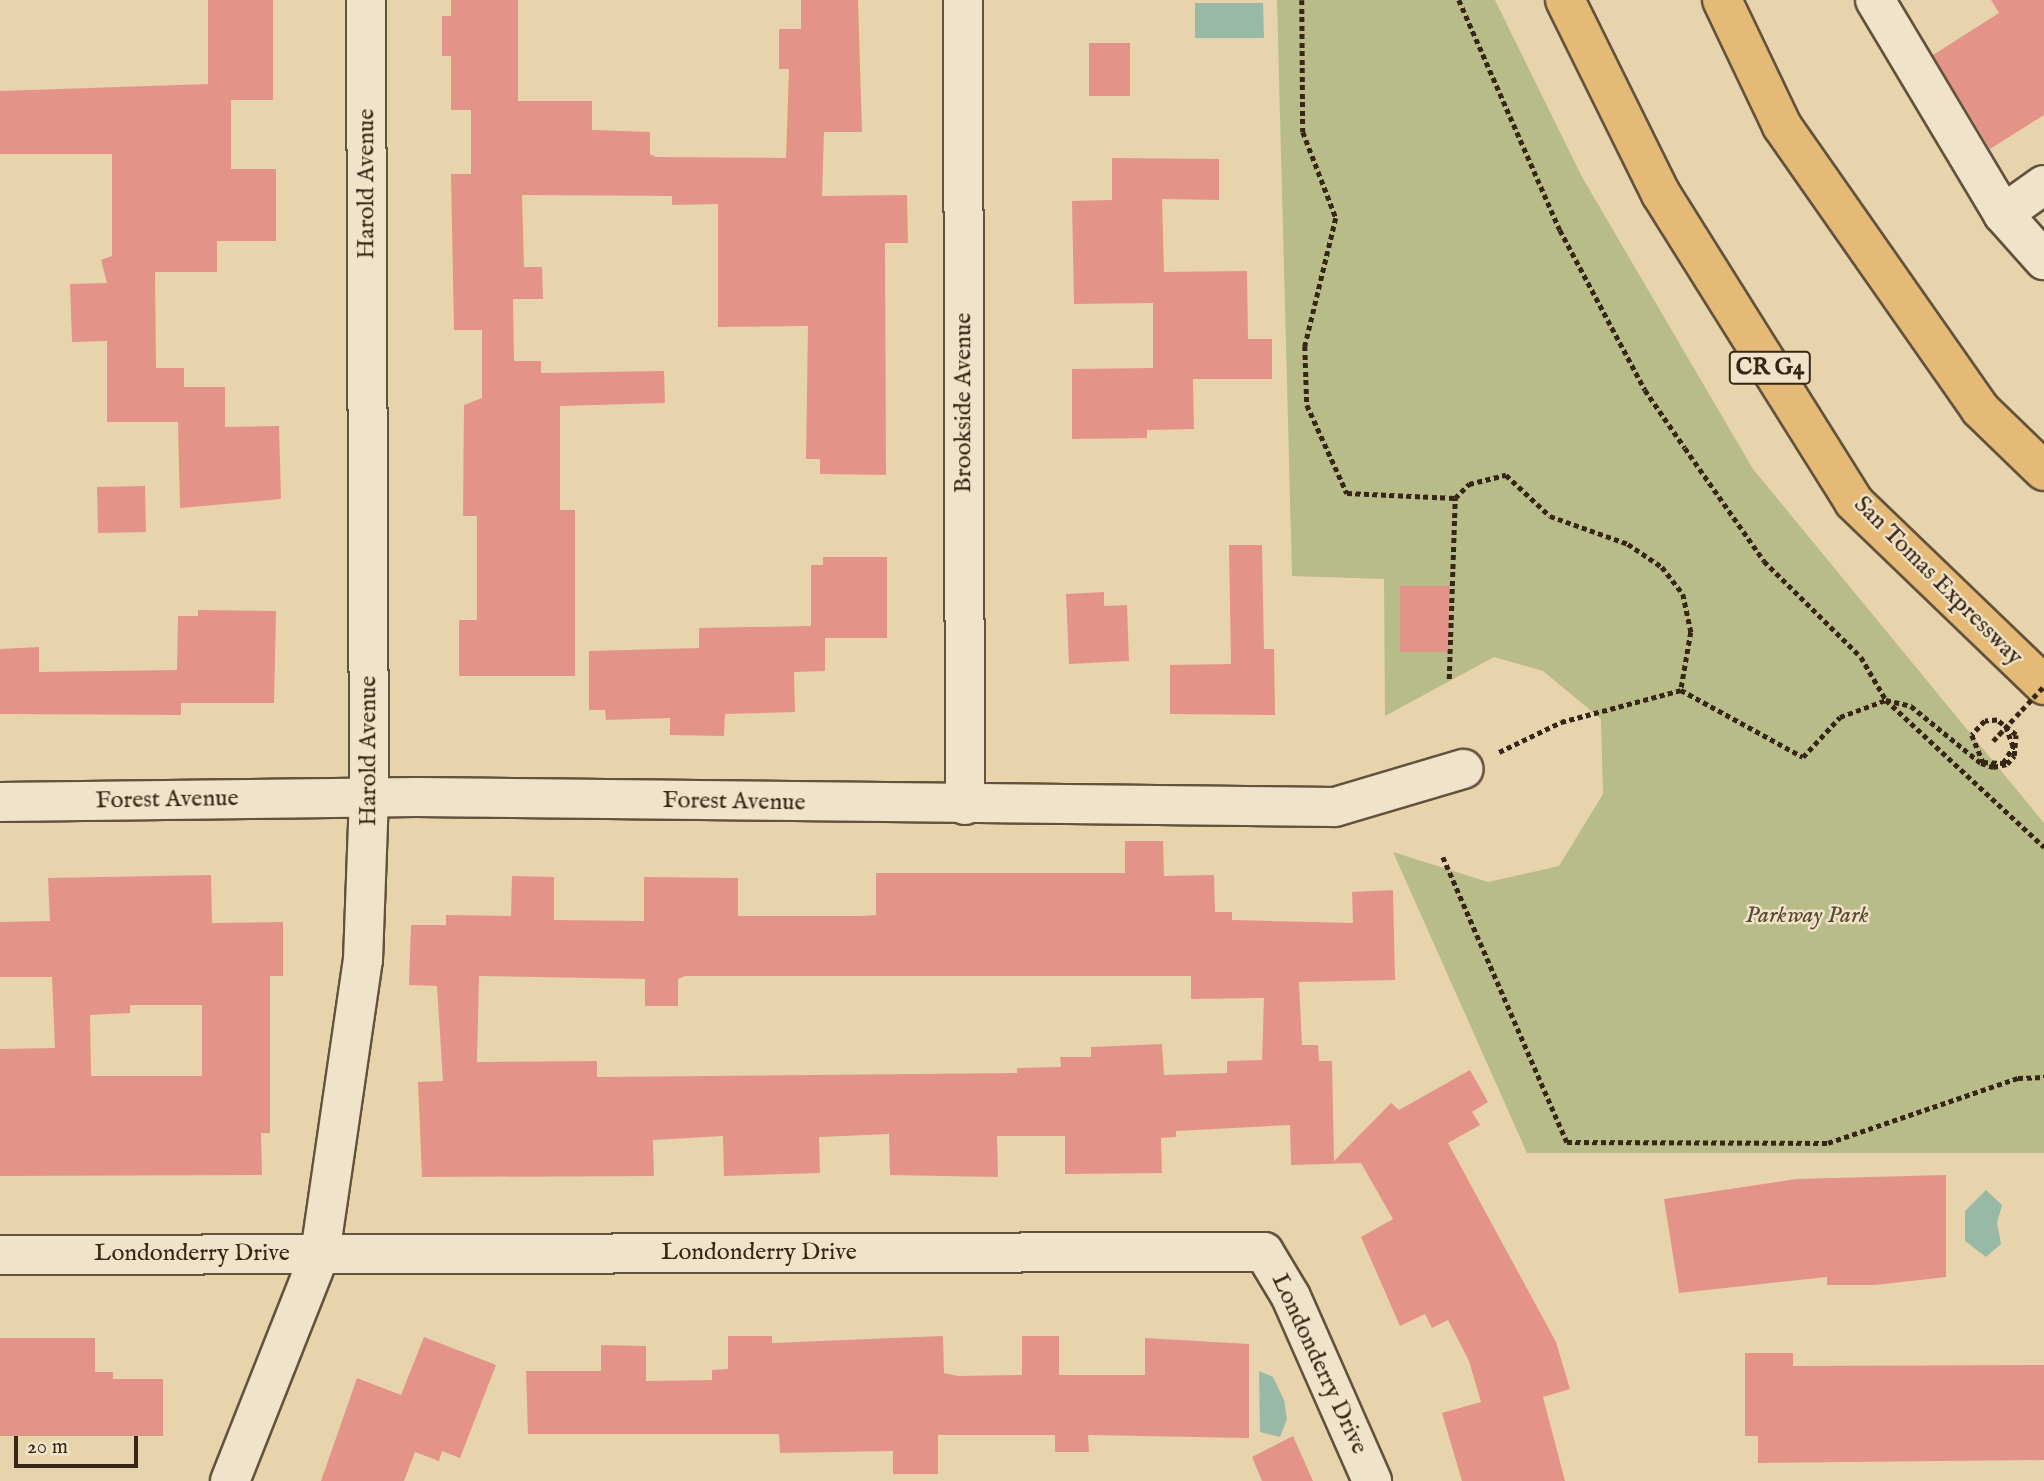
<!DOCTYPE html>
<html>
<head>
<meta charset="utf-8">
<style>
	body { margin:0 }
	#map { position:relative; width:2044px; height:1481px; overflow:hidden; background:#e8d4ac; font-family:"IM FELL English",serif }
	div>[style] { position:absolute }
	.green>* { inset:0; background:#b8bc88 }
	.water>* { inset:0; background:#98b9a5 }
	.building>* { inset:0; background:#e49388 }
	.path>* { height:4.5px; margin-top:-2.25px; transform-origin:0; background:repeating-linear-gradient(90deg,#372616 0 5px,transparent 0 8.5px) }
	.roads { filter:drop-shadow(2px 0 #63523c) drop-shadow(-2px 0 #63523c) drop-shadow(0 2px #63523c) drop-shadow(0 -2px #63523c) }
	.minor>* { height:38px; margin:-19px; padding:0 19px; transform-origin:19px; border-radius:19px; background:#f0e3c9 }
	.highway>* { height:38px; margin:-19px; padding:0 19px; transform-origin:19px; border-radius:19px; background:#e4ba76 }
	.path-bridge>* { height:4.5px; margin-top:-2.25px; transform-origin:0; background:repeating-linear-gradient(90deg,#372616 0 5px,transparent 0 8.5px) }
	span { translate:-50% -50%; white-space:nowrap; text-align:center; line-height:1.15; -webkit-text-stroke:5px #f0e3c9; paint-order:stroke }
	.shield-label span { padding:2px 5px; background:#f0e3c9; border:2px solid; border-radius:5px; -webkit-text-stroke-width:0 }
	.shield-label { font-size:23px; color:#372616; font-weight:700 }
	.street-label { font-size:24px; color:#372616 }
	.park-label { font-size:24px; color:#574c32; font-style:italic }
	.scale { position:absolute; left:14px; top:1436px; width:124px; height:32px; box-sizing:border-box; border:4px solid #372616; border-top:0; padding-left:9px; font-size:21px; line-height:24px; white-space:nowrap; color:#372616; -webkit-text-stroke:5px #f0e3c9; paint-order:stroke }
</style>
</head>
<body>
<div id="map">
	<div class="green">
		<div style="clip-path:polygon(1277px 0,1495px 0,1582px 177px,1753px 469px,2044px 823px,2044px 1153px,1527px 1153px,1393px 852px,1488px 882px,1559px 866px,1603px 794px,1601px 719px,1543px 671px,1494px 657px,1385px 716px,1384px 579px,1292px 576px)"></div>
	</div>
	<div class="water">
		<div style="clip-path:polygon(1195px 3px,1263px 3px,1264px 38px,1195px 38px)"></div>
		<div style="clip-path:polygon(1986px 1190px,2002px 1205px,1997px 1223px,2001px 1244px,1986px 1257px,1965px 1241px,1965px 1211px)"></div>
		<div style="clip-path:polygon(1259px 1371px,1273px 1377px,1284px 1400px,1287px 1419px,1280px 1437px,1260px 1432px)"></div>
	</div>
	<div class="building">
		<div style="clip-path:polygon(208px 0,273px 0,273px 100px,231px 100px,231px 169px,276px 169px,276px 241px,217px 241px,217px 272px,155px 272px,156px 368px,184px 368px,184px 387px,225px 387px,225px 427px,279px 426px,281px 499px,180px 508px,178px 422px,107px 422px,107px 341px,72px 342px,70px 284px,107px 283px,101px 260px,112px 256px,112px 154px,0 154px,0 91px,208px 84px)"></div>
		<div style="clip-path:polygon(451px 0,518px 0,518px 101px,592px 101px,592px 130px,650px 132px,650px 154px,656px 157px,786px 158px,789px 69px,779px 69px,779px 29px,801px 29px,801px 0,858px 0,862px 132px,824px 132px,822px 196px,907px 195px,908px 243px,885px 243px,886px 475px,820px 474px,820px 459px,806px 459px,808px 326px,718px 327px,718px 204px,672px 205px,672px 196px,522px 195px,524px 267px,542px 267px,543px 299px,513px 299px,514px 361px,541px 361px,541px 373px,664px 371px,665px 403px,560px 406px,560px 510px,575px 510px,575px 676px,459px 676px,459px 620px,477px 620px,477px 516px,463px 516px,464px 405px,482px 398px,482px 330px,454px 330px,451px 174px,471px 174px,471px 110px,451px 110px,451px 56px,442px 56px,442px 16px,451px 16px)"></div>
		<div style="clip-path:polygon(1991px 0,2044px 0,2044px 115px,1990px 149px,1933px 55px,1999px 13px)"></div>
		<div style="clip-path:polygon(1089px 43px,1130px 43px,1130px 96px,1089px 96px)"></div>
		<div style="clip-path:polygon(1112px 158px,1219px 159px,1219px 200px,1162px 199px,1164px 272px,1247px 271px,1248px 339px,1272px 339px,1272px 379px,1193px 379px,1194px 429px,1147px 430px,1147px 438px,1072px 439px,1072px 369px,1153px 368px,1153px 303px,1074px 304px,1072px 201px,1112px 200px)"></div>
		<div style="clip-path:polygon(145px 486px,146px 532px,98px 533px,97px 487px)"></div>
		<div style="clip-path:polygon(1229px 545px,1262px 545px,1264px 649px,1274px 649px,1275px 715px,1170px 714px,1170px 665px,1231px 664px)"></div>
		<div style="clip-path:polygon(823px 557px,887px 557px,887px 638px,825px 638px,825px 671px,794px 672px,795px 712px,725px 714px,724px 736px,670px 735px,670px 718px,606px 720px,605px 710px,589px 710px,589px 651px,699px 648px,699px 628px,811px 626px,811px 565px,823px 565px)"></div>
		<div style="clip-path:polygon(1400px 586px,1449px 586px,1449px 652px,1400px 652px)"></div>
		<div style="clip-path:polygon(1104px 592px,1104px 606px,1127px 605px,1129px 661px,1069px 664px,1066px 594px)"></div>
		<div style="clip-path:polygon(198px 610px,276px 611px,274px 703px,181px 703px,181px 715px,0 714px,0 649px,39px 647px,39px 672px,177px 670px,178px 616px,198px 616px)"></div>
		<div style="clip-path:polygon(evenodd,1125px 841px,1163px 841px,1164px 876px,1214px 875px,1215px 912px,1232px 912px,1232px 920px,1353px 923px,1352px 892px,1393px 890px,1395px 980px,1299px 982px,1302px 1045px,1318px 1045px,1319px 1061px,1332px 1061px,1334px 1161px,1391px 1103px,1399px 1110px,1470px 1070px,1488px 1102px,1472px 1112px,1480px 1125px,1448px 1143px,1556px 1342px,1570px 1389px,1543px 1397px,1565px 1481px,1462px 1481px,1442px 1413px,1481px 1402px,1469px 1361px,1448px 1320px,1432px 1328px,1425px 1314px,1400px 1326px,1361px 1237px,1393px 1219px,1361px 1163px,1291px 1165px,1290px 1125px,1176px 1131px,1176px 1137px,1161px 1138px,1162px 1173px,1065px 1174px,1065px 1136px,997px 1136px,998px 1177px,890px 1175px,889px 1134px,819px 1137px,820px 1173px,724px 1176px,723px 1136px,653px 1140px,654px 1176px,422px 1177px,418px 1082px,443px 1081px,437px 986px,409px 985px,411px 925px,446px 925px,446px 915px,511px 916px,512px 876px,554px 877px,554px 920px,644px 921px,644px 877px,738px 878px,738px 916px,860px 916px,876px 915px,876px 873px,1125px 873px,1125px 841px,479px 976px,645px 979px,645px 1006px,678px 1006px,678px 979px,685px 976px,1191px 976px,1191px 999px,1264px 998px,1262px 1060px,1227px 1061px,1227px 1073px,1164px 1075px,1162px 1044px,1091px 1047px,1091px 1057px,1060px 1057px,1061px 1067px,1017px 1068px,1017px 1073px,597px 1077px,597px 1061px,477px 1062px,479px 976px)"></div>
		<div style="clip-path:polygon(evenodd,211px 875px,212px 923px,283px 922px,283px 976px,270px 976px,270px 1133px,261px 1133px,262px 1175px,0 1176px,0 1049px,55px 1048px,52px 977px,0 977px,0 922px,50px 921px,48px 878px,211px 875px,130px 1005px,202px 1005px,202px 1076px,91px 1076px,90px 1015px,130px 1013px,130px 1005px)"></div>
		<div style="clip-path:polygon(1946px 1175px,1946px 1277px,1875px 1285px,1827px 1285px,1827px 1277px,1679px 1293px,1664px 1199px,1796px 1179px)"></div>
		<div style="clip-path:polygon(728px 1336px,772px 1336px,772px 1343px,943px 1336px,944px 1373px,958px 1376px,1022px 1375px,1022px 1336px,1059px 1336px,1059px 1375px,1145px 1375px,1145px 1338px,1249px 1344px,1249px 1438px,1088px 1435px,1089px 1452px,1055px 1452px,1055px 1435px,938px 1435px,938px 1474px,893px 1474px,893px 1451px,780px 1453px,779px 1434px,528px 1434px,526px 1371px,601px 1371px,601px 1345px,646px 1346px,646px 1381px,712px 1380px,712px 1370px,728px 1369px)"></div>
		<div style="clip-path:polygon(424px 1337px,496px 1365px,460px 1458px,442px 1451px,439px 1461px,415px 1452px,404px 1481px,321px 1481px,357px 1378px,401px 1395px)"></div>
		<div style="clip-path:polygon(0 1338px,95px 1338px,95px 1372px,113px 1372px,113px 1379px,163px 1379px,163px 1436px,0 1436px)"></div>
		<div style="clip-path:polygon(1745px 1353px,1793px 1353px,1793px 1366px,2044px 1365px,2044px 1460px,1758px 1463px,1758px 1436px,1745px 1436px)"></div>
		<div style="clip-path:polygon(1293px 1436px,1313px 1481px,1262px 1481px,1252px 1457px)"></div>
	</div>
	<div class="path">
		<div style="left:1302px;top:0;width:132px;rotate:89.6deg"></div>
		<div style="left:1303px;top:132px;width:92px;rotate:69deg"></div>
		<div style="left:1336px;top:218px;width:132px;rotate:103.6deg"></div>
		<div style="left:1305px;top:346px;width:59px;rotate:88.1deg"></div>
		<div style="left:1307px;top:405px;width:97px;rotate:65.6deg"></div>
		<div style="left:1347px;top:493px;width:108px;rotate:2.7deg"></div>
		<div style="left:1459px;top:0;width:251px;rotate:66.3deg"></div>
		<div style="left:1560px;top:230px;width:181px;rotate:62deg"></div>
		<div style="left:1645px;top:390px;width:70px;rotate:55.4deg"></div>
		<div style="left:1685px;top:448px;width:138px;rotate:55deg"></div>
		<div style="left:1764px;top:561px;width:136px;rotate:44.7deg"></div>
		<div style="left:1861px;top:657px;width:50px;rotate:59.8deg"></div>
		<div style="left:1886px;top:700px;width:216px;rotate:42.9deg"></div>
		<div style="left:1449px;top:679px;width:181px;rotate:-88.1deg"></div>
		<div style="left:1455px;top:498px;width:20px;rotate:-45deg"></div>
		<div style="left:1469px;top:484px;width:38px;rotate:-14deg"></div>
		<div style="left:1506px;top:475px;width:60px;rotate:43deg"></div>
		<div style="left:1550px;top:516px;width:83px;rotate:19.7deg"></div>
		<div style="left:1628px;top:544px;width:41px;rotate:34.1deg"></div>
		<div style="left:1662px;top:567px;width:34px;rotate:52deg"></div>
		<div style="left:1683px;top:594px;width:39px;rotate:78deg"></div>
		<div style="left:1691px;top:632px;width:59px;rotate:99.8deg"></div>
		<div style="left:1499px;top:752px;width:69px;rotate:-25.8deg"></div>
		<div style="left:1561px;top:722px;width:124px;rotate:-14.9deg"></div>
		<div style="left:1681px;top:690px;width:139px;rotate:28.8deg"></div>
		<div style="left:1803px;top:757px;width:54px;rotate:-47.2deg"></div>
		<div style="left:1840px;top:717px;width:49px;rotate:-20.3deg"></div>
		<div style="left:1886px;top:700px;width:26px;rotate:13deg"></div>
		<div style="left:1911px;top:706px;width:90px;rotate:39.2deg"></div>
		<div style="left:1981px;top:763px;width:13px;rotate:18deg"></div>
		<div style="left:1993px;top:767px;width:14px;rotate:-12deg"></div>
		<div style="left:2007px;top:764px;width:11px;rotate:-49deg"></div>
		<div style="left:2014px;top:756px;width:21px;rotate:-85deg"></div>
		<div style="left:2016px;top:735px;width:24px;rotate:-142deg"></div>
		<div style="left:1997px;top:720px;width:12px;rotate:175deg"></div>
		<div style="left:1985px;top:721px;width:19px;rotate:133deg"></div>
		<div style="left:1972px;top:735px;width:29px;rotate:68deg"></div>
		<div style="left:1983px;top:762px;width:20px;rotate:3deg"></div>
		<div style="left:2003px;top:763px;width:19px;rotate:-58deg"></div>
		<div style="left:2013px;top:747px;width:20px;rotate:-110deg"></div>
		<div style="left:1443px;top:857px;width:311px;rotate:66.5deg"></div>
		<div style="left:1567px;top:1142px;width:261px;rotate:0.2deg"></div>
		<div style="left:1828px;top:1143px;width:201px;rotate:-18.9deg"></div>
		<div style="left:2018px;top:1078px;width:26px;rotate:-2deg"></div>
	</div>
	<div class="roads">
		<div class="minor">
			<div style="left:963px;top:0;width:805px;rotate:89.86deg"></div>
			<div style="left:1875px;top:0;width:249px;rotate:59.1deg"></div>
			<div style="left:2003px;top:214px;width:62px;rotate:48.3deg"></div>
			<div style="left:2003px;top:214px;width:50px;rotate:-35.3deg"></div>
			<div style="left:0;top:802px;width:416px;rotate:-0.7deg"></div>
			<div style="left:416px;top:797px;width:919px;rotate:0.62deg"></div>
			<div style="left:1335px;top:807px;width:134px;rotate:-16.5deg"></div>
			<div style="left:0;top:1255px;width:1264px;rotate:-0.14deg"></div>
			<div style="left:1264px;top:1252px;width:52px;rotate:59deg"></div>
			<div style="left:1291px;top:1297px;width:201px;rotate:66.2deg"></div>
			<div style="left:230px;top:1481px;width:244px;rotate:-68.4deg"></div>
			<div style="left:320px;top:1254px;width:297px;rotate:-81.7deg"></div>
			<div style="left:363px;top:960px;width:162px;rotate:-87.9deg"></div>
			<div style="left:369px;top:798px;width:798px;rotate:-90.22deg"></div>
		</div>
		<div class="highway">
			<div style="left:1565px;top:0;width:216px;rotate:63.7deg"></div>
			<div style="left:1661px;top:194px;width:363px;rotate:57.9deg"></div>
			<div style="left:1854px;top:502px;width:264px;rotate:43.9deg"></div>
			<div style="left:1722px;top:0;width:140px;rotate:64.5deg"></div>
			<div style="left:1782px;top:126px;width:345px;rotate:55deg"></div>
			<div style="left:1980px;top:409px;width:89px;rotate:44.1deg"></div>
		</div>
	</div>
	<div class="path-bridge">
		<div style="left:1993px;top:741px;width:75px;rotate:-47.2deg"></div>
	</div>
	<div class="shield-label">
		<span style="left:1770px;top:368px">CR G4</span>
	</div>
	<div class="street-label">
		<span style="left:367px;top:184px;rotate:-90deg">Harold Avenue</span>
		<span style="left:964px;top:403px;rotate:-90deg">Brookside Avenue</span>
		<span style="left:1938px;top:581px;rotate:45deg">San Tomas Expressway</span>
		<span style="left:369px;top:751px;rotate:-90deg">Harold Avenue</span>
		<span style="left:167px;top:800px;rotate:-1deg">Forest Avenue</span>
		<span style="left:734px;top:802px;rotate:1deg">Forest Avenue</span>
		<span style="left:759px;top:1253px">Londonderry Drive</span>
		<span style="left:192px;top:1254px">Londonderry Drive</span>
		<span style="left:1319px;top:1364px;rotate:65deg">Londonderry Drive</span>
	</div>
	<div class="park-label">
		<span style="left:1807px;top:916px">Parkway Park</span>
	</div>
	<div class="scale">20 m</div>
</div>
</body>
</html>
